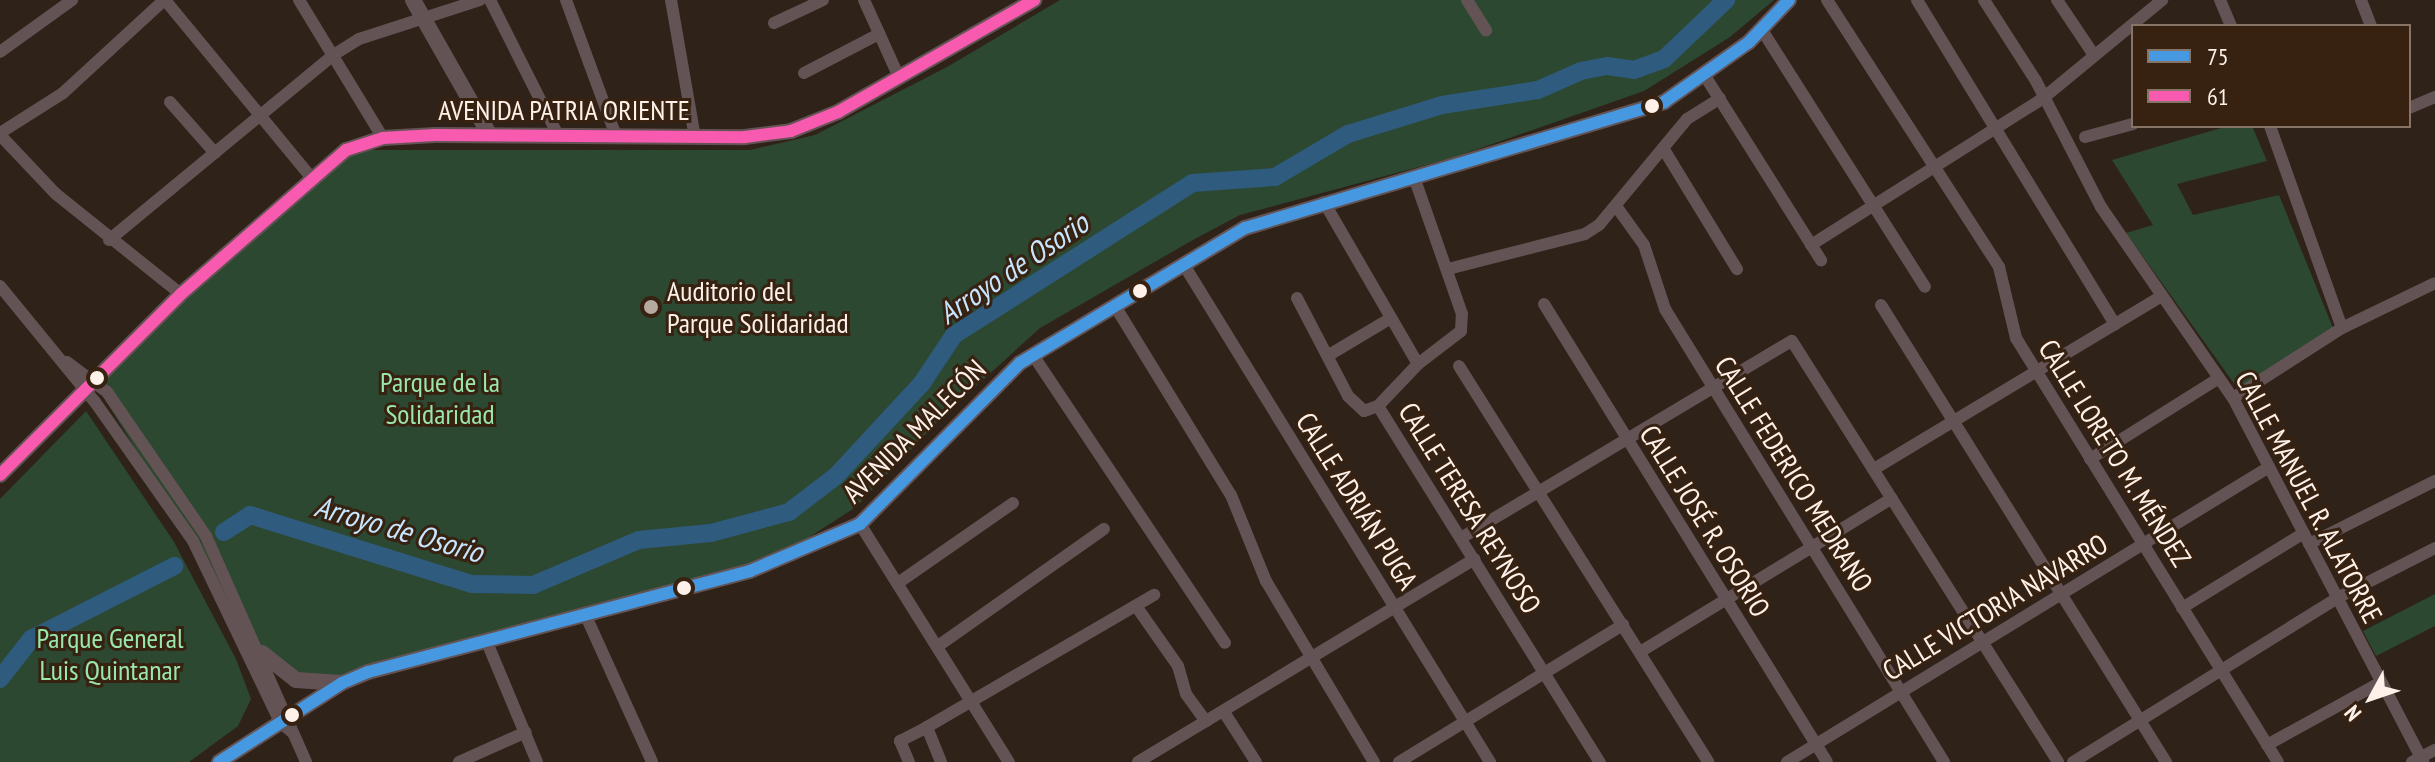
<!DOCTYPE html>
<html>
<head>
<meta charset="utf-8">
<style>
	body { margin:0 }
	#map { position:relative; width:2435px; height:762px; overflow:hidden; background:#2f2219; font-family:"PT Sans Narrow",sans-serif }
	div>[style] { position:absolute }
	.green>* { inset:0; background:#2d4831 }
	.river>* { height:18px; margin:-9px; padding:0 9px; transform-origin:9px; border-radius:9px; background:#2e5b7e }
	.minor>* { height:12px; margin:-6px; padding:0 6px; transform-origin:6px; border-radius:6px; background:#645355 }
	.tertiary>* { height:16px; margin:-8px; padding:0 8px; transform-origin:8px; border-radius:8px; background:#645355 }
	.bus-1>* { height:12px; margin:-6px; padding:0 6px; transform-origin:6px; border-radius:6px; background:#4699e1 }
	.bus-2>* { height:12px; margin:-6px; padding:0 6px; transform-origin:6px; border-radius:6px; background:#f75aaf }
	.dots>* { width:22px; height:22px; translate:-50% -50%; box-sizing:border-box; border:4px solid #372111; border-radius:50% }
	span { translate:-50% -50%; white-space:nowrap; text-align:center; line-height:1.15; -webkit-text-stroke:6px #372111; paint-order:stroke }
	.street-label { font-size:28px; color:#fdf1e9 }
	.poi-label { font-size:28px; color:#fdf1e9 }
	.left { translate:0 -50%; text-align:left }
	.park-label { font-size:28px; color:#99e7ab }
	.water-label { font-size:30px; color:#c9e6ff; font-style:italic }
	.legend { position:absolute; left:2131px; top:24px; width:280px; height:104px; box-sizing:border-box; background:#372111; border:2px solid #867467; margin:0; padding:10px 14px; list-style:none; font-size:24px; color:#fdf1e9 }
	.legend li { display:flex; align-items:center; gap:16px; height:40px }
	.legend b { width:40px; border:2px solid #867467 }
	.north { position:absolute; left:2331px; top:658px; width:80px; height:80px; -webkit-text-stroke:6px #372111; paint-order:stroke; rotate:230deg; font-size:22px; font-weight:700; line-height:32px; text-align:center; color:#fdf1e9 }
	.north::after { content:''; display:block; margin:auto; width:28px; height:36px; background:#fdf1e9; clip-path:polygon(50% 0,100% 100%,50% 72%,0 100%) }
</style>
</head>
<body>
<div id="map">
	<div class="green">
		<div style="clip-path:polygon(1060px 0,1774px 0,1730px 37px,1644px 91px,1452px 158px,1240px 215px,1191px 241px,1040px 328px,939px 420px,856px 507px,769px 563px,342px 683px,296px 680px,265px 660px,92px 378px,346px 150px,750px 150px,815px 135px,947px 67px)"></div>
		<div style="clip-path:polygon(2228px 126px,2252px 126px,2267px 161px,2177px 184px,2193px 215px,2279px 195px,2333px 328px,2238px 389px,2126px 233px,2153px 225px,2112px 160px)"></div>
		<div style="clip-path:polygon(86px 411px,174px 542px,236px 659px,251px 699px,238px 726px,189px 762px,0 762px,0 499px)"></div>
		<div style="clip-path:polygon(2435px 594px,2435px 626px,2376px 656px,2363px 631px)"></div>
	</div>
	<div class="river">
		<div style="left:224px;top:532px;width:31px;rotate:-33deg"></div>
		<div style="left:250px;top:515px;width:232px;rotate:17.3deg"></div>
		<div style="left:472px;top:584px;width:61px;rotate:0.9deg"></div>
		<div style="left:533px;top:585px;width:115px;rotate:-23deg"></div>
		<div style="left:639px;top:540px;width:72px;rotate:-5.6deg"></div>
		<div style="left:711px;top:533px;width:81px;rotate:-15.1deg"></div>
		<div style="left:789px;top:512px;width:59px;rotate:-37.5deg"></div>
		<div style="left:836px;top:476px;width:127px;rotate:-47.2deg"></div>
		<div style="left:922px;top:383px;width:58px;rotate:-56.3deg"></div>
		<div style="left:954px;top:335px;width:283px;rotate:-32.5deg"></div>
		<div style="left:1193px;top:183px;width:82px;rotate:-4.2deg"></div>
		<div style="left:1275px;top:177px;width:85px;rotate:-30.5deg"></div>
		<div style="left:1348px;top:134px;width:98px;rotate:-17.1deg"></div>
		<div style="left:1442px;top:105px;width:97px;rotate:-8.9deg"></div>
		<div style="left:1538px;top:90px;width:47px;rotate:-23.8deg"></div>
		<div style="left:1581px;top:71px;width:26px;rotate:-11deg"></div>
		<div style="left:1607px;top:66px;width:27px;rotate:8deg"></div>
		<div style="left:1634px;top:70px;width:32px;rotate:-20deg"></div>
		<div style="left:1664px;top:59px;width:86px;rotate:-43.6deg"></div>
		<div style="left:0;top:679px;width:51px;rotate:-52.2deg"></div>
		<div style="left:31px;top:639px;width:161px;rotate:-27deg"></div>
	</div>
	<div class="minor">
		<div style="left:165px;top:0;width:229px;rotate:50.5deg"></div>
		<div style="left:299px;top:0;width:162px;rotate:58.7deg"></div>
		<div style="left:490px;top:0;width:151px;rotate:63.3deg"></div>
		<div style="left:566px;top:0;width:145px;rotate:69.8deg"></div>
		<div style="left:671px;top:0;width:139px;rotate:80.1deg"></div>
		<div style="left:864px;top:0;width:85px;rotate:65.6deg"></div>
		<div style="left:1467px;top:0;width:36px;rotate:58deg"></div>
		<div style="left:1827px;top:0;width:318px;rotate:57.2deg"></div>
		<div style="left:1999px;top:267px;width:73px;rotate:76.5deg"></div>
		<div style="left:2016px;top:338px;width:498px;rotate:58.3deg"></div>
		<div style="left:1917px;top:0;width:380px;rotate:58.6deg"></div>
		<div style="left:1984px;top:0;width:96px;rotate:57.3deg"></div>
		<div style="left:2036px;top:81px;width:142px;rotate:62.7deg"></div>
		<div style="left:2101px;top:207px;width:232px;rotate:55.4deg"></div>
		<div style="left:2233px;top:398px;width:411px;rotate:62.4deg"></div>
		<div style="left:2057px;top:0;width:66px;rotate:56.1deg"></div>
		<div style="left:2220px;top:0;width:28px;rotate:67deg"></div>
		<div style="left:2361px;top:0;width:28px;rotate:69deg"></div>
		<div style="left:774px;top:23px;width:54px;rotate:-25.1deg"></div>
		<div style="left:1762px;top:30px;width:304px;rotate:57.6deg"></div>
		<div style="left:0;top:52px;width:89px;rotate:-35.8deg"></div>
		<div style="left:804px;top:73px;width:85px;rotate:-27.5deg"></div>
		<div style="left:1705px;top:76px;width:218px;rotate:57.8deg"></div>
		<div style="left:170px;top:102px;width:68px;rotate:48.6deg"></div>
		<div style="left:2409px;top:108px;width:28px;rotate:-23deg"></div>
		<div style="left:2270px;top:126px;width:214px;rotate:70.4deg"></div>
		<div style="left:0;top:133px;width:75px;rotate:-32.4deg"></div>
		<div style="left:63px;top:93px;width:137px;rotate:-42.6deg"></div>
		<div style="left:0;top:135px;width:81px;rotate:46.5deg"></div>
		<div style="left:56px;top:194px;width:160px;rotate:38.7deg"></div>
		<div style="left:2085px;top:137px;width:50px;rotate:-15.2deg"></div>
		<div style="left:1663px;top:148px;width:142px;rotate:58.6deg"></div>
		<div style="left:1324px;top:202px;width:187px;rotate:59.9deg"></div>
		<div style="left:1616px;top:206px;width:48px;rotate:54.3deg"></div>
		<div style="left:1644px;top:245px;width:67px;rotate:71.8deg"></div>
		<div style="left:1665px;top:309px;width:532px;rotate:58.37deg"></div>
		<div style="left:109px;top:240px;width:293px;rotate:-39.5deg"></div>
		<div style="left:335px;top:54px;width:28px;rotate:-32deg"></div>
		<div style="left:359px;top:39px;width:127px;rotate:-17.9deg"></div>
		<div style="left:1811px;top:245px;width:273px;rotate:-32.3deg"></div>
		<div style="left:2042px;top:99px;width:156px;rotate:-39.5deg"></div>
		<div style="left:1184px;top:265px;width:584px;rotate:58.38deg"></div>
		<div style="left:1448px;top:269px;width:141px;rotate:-14.3deg"></div>
		<div style="left:1585px;top:234px;width:17px;rotate:-33deg"></div>
		<div style="left:1599px;top:225px;width:138px;rotate:-50.3deg"></div>
		<div style="left:1687px;top:119px;width:39px;rotate:-32deg"></div>
		<div style="left:0;top:286px;width:150px;rotate:50.7deg"></div>
		<div style="left:95px;top:402px;width:170px;rotate:54.8deg"></div>
		<div style="left:193px;top:541px;width:201px;rotate:64.3deg"></div>
		<div style="left:280px;top:722px;width:16px;rotate:40deg"></div>
		<div style="left:1297px;top:298px;width:110px;rotate:62.5deg"></div>
		<div style="left:1348px;top:396px;width:22px;rotate:43deg"></div>
		<div style="left:1364px;top:411px;width:15px;rotate:-20deg"></div>
		<div style="left:1378px;top:406px;width:58px;rotate:-46.4deg"></div>
		<div style="left:1418px;top:364px;width:54px;rotate:-37.5deg"></div>
		<div style="left:1461px;top:331px;width:17px;rotate:-87deg"></div>
		<div style="left:1462px;top:314px;width:142px;rotate:-109.3deg"></div>
		<div style="left:1544px;top:304px;width:538px;rotate:58.29deg"></div>
		<div style="left:1881px;top:305px;width:539px;rotate:58.05deg"></div>
		<div style="left:1115px;top:306px;width:222px;rotate:58.5deg"></div>
		<div style="left:1231px;top:495px;width:93px;rotate:67.9deg"></div>
		<div style="left:1266px;top:581px;width:211px;rotate:59.2deg"></div>
		<div style="left:1033px;top:355px;width:346px;rotate:56.3deg"></div>
		<div style="left:1329px;top:355px;width:72px;rotate:-30.8deg"></div>
		<div style="left:67px;top:362px;width:50px;rotate:36.9deg"></div>
		<div style="left:107px;top:392px;width:175px;rotate:55.5deg"></div>
		<div style="left:206px;top:536px;width:247px;rotate:66.1deg"></div>
		<div style="left:1459px;top:366px;width:468px;rotate:57.8deg"></div>
		<div style="left:2233px;top:398px;width:130px;rotate:-32.7deg"></div>
		<div style="left:2342px;top:328px;width:103px;rotate:-25.8deg"></div>
		<div style="left:1378px;top:406px;width:420px;rotate:58.1deg"></div>
		<div style="left:2090px;top:459px;width:152px;rotate:-32.1deg"></div>
		<div style="left:1874px;top:469px;width:334px;rotate:-31deg"></div>
		<div style="left:860px;top:524px;width:281px;rotate:58deg"></div>
		<div style="left:1461px;top:538px;width:385px;rotate:-30.8deg"></div>
		<div style="left:1792px;top:341px;width:498px;rotate:57.7deg"></div>
		<div style="left:2309px;top:544px;width:141px;rotate:-26.6deg"></div>
		<div style="left:898px;top:583px;width:140px;rotate:-34.8deg"></div>
		<div style="left:1136px;top:606px;width:73px;rotate:55deg"></div>
		<div style="left:1178px;top:666px;width:29px;rotate:74deg"></div>
		<div style="left:1186px;top:694px;width:34px;rotate:54deg"></div>
		<div style="left:2182px;top:608px;width:143px;rotate:-31.6deg"></div>
		<div style="left:585px;top:614px;width:162px;rotate:65.6deg"></div>
		<div style="left:486px;top:640px;width:132px;rotate:67.3deg"></div>
		<div style="left:938px;top:646px;width:203px;rotate:-35.2deg"></div>
		<div style="left:1640px;top:652px;width:295px;rotate:-31.4deg"></div>
		<div style="left:1224px;top:712px;width:59px;rotate:57.4deg"></div>
		<div style="left:2267px;top:745px;width:130px;rotate:-28.9deg"></div>
		<div style="left:459px;top:762px;width:73px;rotate:-24.1deg"></div>
		<div style="left:909px;top:762px;width:23px;rotate:-113deg"></div>
		<div style="left:900px;top:741px;width:30px;rotate:-27deg"></div>
		<div style="left:941px;top:762px;width:38px;rotate:-112deg"></div>
		<div style="left:927px;top:727px;width:263px;rotate:-30.2deg"></div>
		<div style="left:1138px;top:762px;width:393px;rotate:-31.1deg"></div>
		<div style="left:1399px;top:762px;width:263px;rotate:-31.5deg"></div>
		<div style="left:1787px;top:762px;width:565px;rotate:-31.47deg"></div>
		<div style="left:2073px;top:762px;width:311px;rotate:-31.8deg"></div>
		<div style="left:2337px;top:598px;width:110px;rotate:-27deg"></div>
		<div style="left:2412px;top:762px;width:26px;rotate:-28deg"></div>
	</div>
	<div class="tertiary">
		<div style="left:413px;top:0;width:154px;rotate:60.4deg"></div>
		<div style="left:0;top:475px;width:256px;rotate:-45deg"></div>
		<div style="left:181px;top:294px;width:219px;rotate:-41.1deg"></div>
		<div style="left:346px;top:150px;width:39px;rotate:-18deg"></div>
		<div style="left:383px;top:138px;width:52px;rotate:-3.3deg"></div>
		<div style="left:435px;top:135px;width:310px;rotate:0.4deg"></div>
		<div style="left:745px;top:137px;width:46px;rotate:-7.4deg"></div>
		<div style="left:791px;top:131px;width:51px;rotate:-22deg"></div>
		<div style="left:838px;top:112px;width:226px;rotate:-29.7deg"></div>
		<div style="left:262px;top:653px;width:43px;rotate:38.5deg"></div>
		<div style="left:296px;top:680px;width:45px;rotate:3.8deg"></div>
		<div style="left:219px;top:762px;width:146px;rotate:-32.7deg"></div>
		<div style="left:342px;top:683px;width:28px;rotate:-23deg"></div>
		<div style="left:368px;top:672px;width:395px;rotate:-14.8deg"></div>
		<div style="left:750px;top:571px;width:120px;rotate:-23.1deg"></div>
		<div style="left:860px;top:524px;width:227px;rotate:-45.2deg"></div>
		<div style="left:1020px;top:363px;width:262px;rotate:-31deg"></div>
		<div style="left:1245px;top:228px;width:438px;rotate:-16.7deg"></div>
		<div style="left:1664px;top:102px;width:104px;rotate:-35.2deg"></div>
		<div style="left:1749px;top:42px;width:58px;rotate:-46.4deg"></div>
	</div>
	<div class="bus-1">
		<div style="left:219px;top:762px;width:146px;rotate:-32.7deg"></div>
		<div style="left:342px;top:683px;width:28px;rotate:-23deg"></div>
		<div style="left:368px;top:672px;width:395px;rotate:-14.8deg"></div>
		<div style="left:750px;top:571px;width:120px;rotate:-23.1deg"></div>
		<div style="left:860px;top:524px;width:227px;rotate:-45.2deg"></div>
		<div style="left:1020px;top:363px;width:262px;rotate:-31deg"></div>
		<div style="left:1245px;top:228px;width:438px;rotate:-16.7deg"></div>
		<div style="left:1664px;top:102px;width:104px;rotate:-35.2deg"></div>
		<div style="left:1749px;top:42px;width:58px;rotate:-46.4deg"></div>
	</div>
	<div class="bus-2">
		<div style="left:0;top:475px;width:256px;rotate:-45deg"></div>
		<div style="left:181px;top:294px;width:219px;rotate:-41.1deg"></div>
		<div style="left:346px;top:150px;width:39px;rotate:-18deg"></div>
		<div style="left:383px;top:138px;width:52px;rotate:-3.3deg"></div>
		<div style="left:435px;top:135px;width:310px;rotate:0.4deg"></div>
		<div style="left:745px;top:137px;width:46px;rotate:-7.4deg"></div>
		<div style="left:791px;top:131px;width:51px;rotate:-22deg"></div>
		<div style="left:838px;top:112px;width:226px;rotate:-29.7deg"></div>
	</div>
	<div class="dots">
		<div style="left:1652px;top:106px;background:#fdf1e9"></div>
		<div style="left:1140px;top:291px;background:#fdf1e9"></div>
		<div style="left:651px;top:307px;background:#b5a9a0"></div>
		<div style="left:97px;top:378px;background:#fdf1e9"></div>
		<div style="left:684px;top:588px;background:#fdf1e9"></div>
		<div style="left:292px;top:715px;background:#fdf1e9"></div>
	</div>
	<div class="street-label">
		<span style="left:564px;top:110px">AVENIDA PATRIA ORIENTE</span>
		<span style="left:914px;top:431px;rotate:-45deg">AVENIDA MALECÓN</span>
		<span style="left:2115px;top:453px;rotate:58deg">CALLE LORETO M. MÉNDEZ</span>
		<span style="left:1794px;top:474px;rotate:58deg">CALLE FEDERICO MEDRANO</span>
		<span style="left:2309px;top:497px;rotate:62deg">CALLE MANUEL R. ALATORRE</span>
		<span style="left:1357px;top:501px;rotate:58deg">CALLE ADRIÁN PUGA</span>
		<span style="left:1470px;top:508px;rotate:58deg">CALLE TERESA REYNOSO</span>
		<span style="left:1705px;top:521px;rotate:58deg">CALLE JOSÉ R. OSORIO</span>
		<span style="left:1995px;top:607px;rotate:-31deg">CALLE VICTORIA NAVARRO</span>
	</div>
	<div class="poi-label">
		<span class="left" style="left:667px;top:307px">Auditorio del<br>Parque Solidaridad</span>
	</div>
	<div class="park-label">
		<span style="left:440px;top:398px">Parque de la<br>Solidaridad</span>
		<span style="left:110px;top:654px">Parque General<br>Luis Quintanar</span>
	</div>
	<div class="water-label">
		<span style="left:1013px;top:268px;rotate:-34deg">Arroyo de Osorio</span>
		<span style="left:399px;top:529px;rotate:16deg">Arroyo de Osorio</span>
	</div>
	<ul class="legend">
	<li><b style="height:10px;background:#4699e1"></b>75</li>
	<li><b style="height:10px;background:#f75aaf"></b>61</li>
	</ul>
	<div class="north">N</div>
</div>
</body>
</html>
